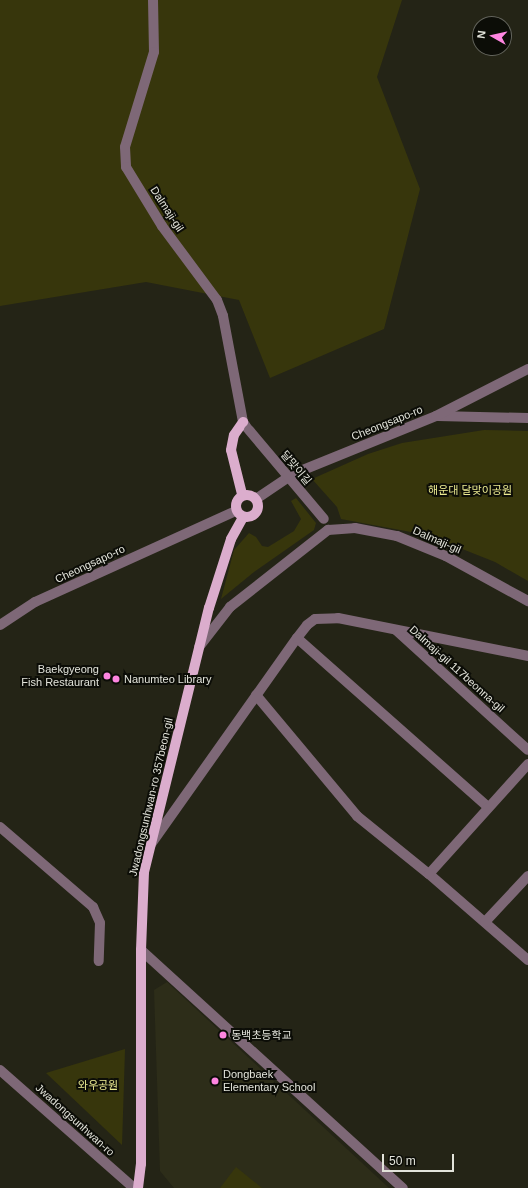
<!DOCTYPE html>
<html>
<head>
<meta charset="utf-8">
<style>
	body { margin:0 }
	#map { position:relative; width:528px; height:1188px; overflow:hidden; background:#242416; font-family:Helvetica,"Noto Sans KR",sans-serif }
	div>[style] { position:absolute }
	.built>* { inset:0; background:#2d2d19 }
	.green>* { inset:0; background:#37360c }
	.minor>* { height:10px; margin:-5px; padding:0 5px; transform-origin:5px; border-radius:5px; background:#7e6877 }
	.major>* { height:10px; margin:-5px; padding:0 5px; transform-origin:5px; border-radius:5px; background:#dbadcd }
	.major>.ring { margin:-5px; padding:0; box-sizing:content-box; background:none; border:10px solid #dbadcd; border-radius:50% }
	.minor-bridge>* { height:10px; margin:-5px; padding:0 5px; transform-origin:5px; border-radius:5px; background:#7e6877 }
	.dots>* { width:11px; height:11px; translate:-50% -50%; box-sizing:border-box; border:2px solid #0c0d07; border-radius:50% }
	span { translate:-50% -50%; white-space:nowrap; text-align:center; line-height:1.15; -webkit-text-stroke:4px #0c0d07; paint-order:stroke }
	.street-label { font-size:11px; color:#e2e3da }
	.park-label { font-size:11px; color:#ebea91 }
	.poi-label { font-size:11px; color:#e2e3da }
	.right { translate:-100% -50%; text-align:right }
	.left { translate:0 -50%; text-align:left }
	.north { position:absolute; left:472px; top:16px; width:40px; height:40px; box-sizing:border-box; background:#0c0d07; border:1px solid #62635b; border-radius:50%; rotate:278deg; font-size:11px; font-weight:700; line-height:16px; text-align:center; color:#e2e3da }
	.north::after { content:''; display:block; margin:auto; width:14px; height:18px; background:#fe85e0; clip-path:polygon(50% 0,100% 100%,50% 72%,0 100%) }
	.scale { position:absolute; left:382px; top:1154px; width:72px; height:18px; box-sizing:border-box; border:2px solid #e2e3da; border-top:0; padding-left:5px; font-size:12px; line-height:14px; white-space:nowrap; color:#e2e3da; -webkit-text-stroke:3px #0c0d07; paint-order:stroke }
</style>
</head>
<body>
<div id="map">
	<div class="built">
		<div style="clip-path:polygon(167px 982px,389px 1188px,174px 1188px,160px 1171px,154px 990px)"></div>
	</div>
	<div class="green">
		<div style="clip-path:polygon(0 0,402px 0,377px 77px,420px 189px,384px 329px,270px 378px,239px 300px,146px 282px,0 306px)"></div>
		<div style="clip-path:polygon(484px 430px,528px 431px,528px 581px,495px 562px,427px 535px,341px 519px,337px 507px,312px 479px,368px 454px,402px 443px)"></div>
		<div style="clip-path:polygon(296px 498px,316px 523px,314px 530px,254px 572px,221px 599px,234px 550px,249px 533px,256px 537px,262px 546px,268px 547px,294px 531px,301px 519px,291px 501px)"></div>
		<div style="clip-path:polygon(125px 1049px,122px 1145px,46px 1073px)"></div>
		<div style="clip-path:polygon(236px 1167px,262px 1188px,220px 1188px)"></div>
	</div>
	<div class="minor">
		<div style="left:153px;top:0;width:52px;rotate:88.9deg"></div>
		<div style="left:154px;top:52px;width:99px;rotate:107deg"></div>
		<div style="left:125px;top:147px;width:20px;rotate:87deg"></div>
		<div style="left:126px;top:167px;width:69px;rotate:58.6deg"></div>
		<div style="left:162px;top:226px;width:92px;rotate:53.4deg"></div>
		<div style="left:217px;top:300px;width:17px;rotate:69deg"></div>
		<div style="left:223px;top:316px;width:108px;rotate:79.3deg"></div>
		<div style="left:243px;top:422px;width:7px;rotate:56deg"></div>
		<div style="left:438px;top:416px;width:90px;rotate:1.3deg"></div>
		<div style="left:256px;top:499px;width:45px;rotate:-34deg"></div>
		<div style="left:293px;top:474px;width:154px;rotate:-22.1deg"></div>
		<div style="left:436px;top:416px;width:103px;rotate:-27.1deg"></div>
		<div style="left:328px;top:530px;width:27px;rotate:-4deg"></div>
		<div style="left:355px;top:528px;width:43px;rotate:10.8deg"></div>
		<div style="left:397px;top:536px;width:53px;rotate:22.2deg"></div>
		<div style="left:446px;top:556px;width:94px;rotate:28.8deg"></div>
		<div style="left:0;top:625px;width:42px;rotate:-33.3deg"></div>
		<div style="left:35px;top:602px;width:221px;rotate:-24.4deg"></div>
		<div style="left:396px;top:630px;width:178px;rotate:42.3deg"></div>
		<div style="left:297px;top:638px;width:255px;rotate:41.5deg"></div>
		<div style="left:199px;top:647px;width:51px;rotate:-52.2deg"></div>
		<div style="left:230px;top:607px;width:125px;rotate:-38.2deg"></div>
		<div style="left:256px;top:695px;width:158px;rotate:50.1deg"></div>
		<div style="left:357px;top:816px;width:92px;rotate:38.9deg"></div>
		<div style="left:429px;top:874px;width:131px;rotate:41deg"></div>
		<div style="left:0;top:827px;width:123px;rotate:40.7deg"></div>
		<div style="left:93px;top:907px;width:17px;rotate:66deg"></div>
		<div style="left:100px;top:923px;width:38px;rotate:92deg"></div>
		<div style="left:151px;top:844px;width:252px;rotate:-54.7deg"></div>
		<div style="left:297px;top:638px;width:16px;rotate:-52deg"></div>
		<div style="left:307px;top:625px;width:10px;rotate:-37deg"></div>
		<div style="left:315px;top:619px;width:23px;rotate:-2deg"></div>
		<div style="left:338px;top:618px;width:194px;rotate:11.3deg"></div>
		<div style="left:429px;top:874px;width:148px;rotate:-48deg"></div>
		<div style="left:485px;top:922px;width:63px;rotate:-46.9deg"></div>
		<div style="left:141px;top:950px;width:354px;rotate:42.3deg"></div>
		<div style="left:0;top:1070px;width:179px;rotate:41.4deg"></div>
	</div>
	<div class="major">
		<div style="left:242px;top:494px;width:45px;rotate:-104deg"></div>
		<div style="left:231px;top:450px;width:15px;rotate:-79deg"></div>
		<div style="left:234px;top:435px;width:16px;rotate:-55deg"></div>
		<div class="ring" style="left:236px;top:495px;width:12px;height:12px"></div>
		<div style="left:138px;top:1188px;width:24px;rotate:-83deg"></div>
		<div style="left:141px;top:1164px;width:214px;rotate:-90deg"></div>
		<div style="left:141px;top:950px;width:78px;rotate:-87.8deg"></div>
		<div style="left:144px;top:872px;width:272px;rotate:-76.2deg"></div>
		<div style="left:209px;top:608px;width:72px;rotate:-72.3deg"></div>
		<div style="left:231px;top:539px;width:25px;rotate:-61deg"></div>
	</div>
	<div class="minor-bridge">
		<div style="left:249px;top:430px;width:116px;rotate:49.9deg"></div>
	</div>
	<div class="dots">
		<div style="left:107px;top:676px;background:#fe85e0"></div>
		<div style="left:116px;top:679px;background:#fe85e0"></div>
		<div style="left:223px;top:1035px;background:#fe85e0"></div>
		<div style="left:215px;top:1081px;background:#fe85e0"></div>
	</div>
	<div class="street-label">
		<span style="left:167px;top:209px;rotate:57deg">Dalmaji-gil</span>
		<span style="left:387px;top:423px;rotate:-22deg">Cheongsapo-ro</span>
		<span style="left:296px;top:468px;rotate:50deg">달맞이길</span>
		<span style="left:437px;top:540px;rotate:24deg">Dalmaji-gil</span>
		<span style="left:90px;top:564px;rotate:-25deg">Cheongsapo-ro</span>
		<span style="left:457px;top:669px;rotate:42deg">Dalmaji-gil 117beonna-gil</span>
		<span style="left:151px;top:797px;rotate:-77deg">Jwadongsunhwan-ro 357beon-gil</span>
		<span style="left:75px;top:1120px;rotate:42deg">Jwadongsunhwan-ro</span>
	</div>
	<div class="park-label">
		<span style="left:470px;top:490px">해운대 달맞이공원</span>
		<span style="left:98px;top:1085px">와우공원</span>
	</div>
	<div class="poi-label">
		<span class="right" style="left:99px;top:676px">Baekgyeong<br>Fish Restaurant</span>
		<span class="left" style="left:124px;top:679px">Nanumteo Library</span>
		<span class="left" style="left:231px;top:1035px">동백초등학교</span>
		<span class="left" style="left:223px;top:1081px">Dongbaek<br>Elementary School</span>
	</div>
	<div class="north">N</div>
	<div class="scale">50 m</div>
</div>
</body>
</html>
